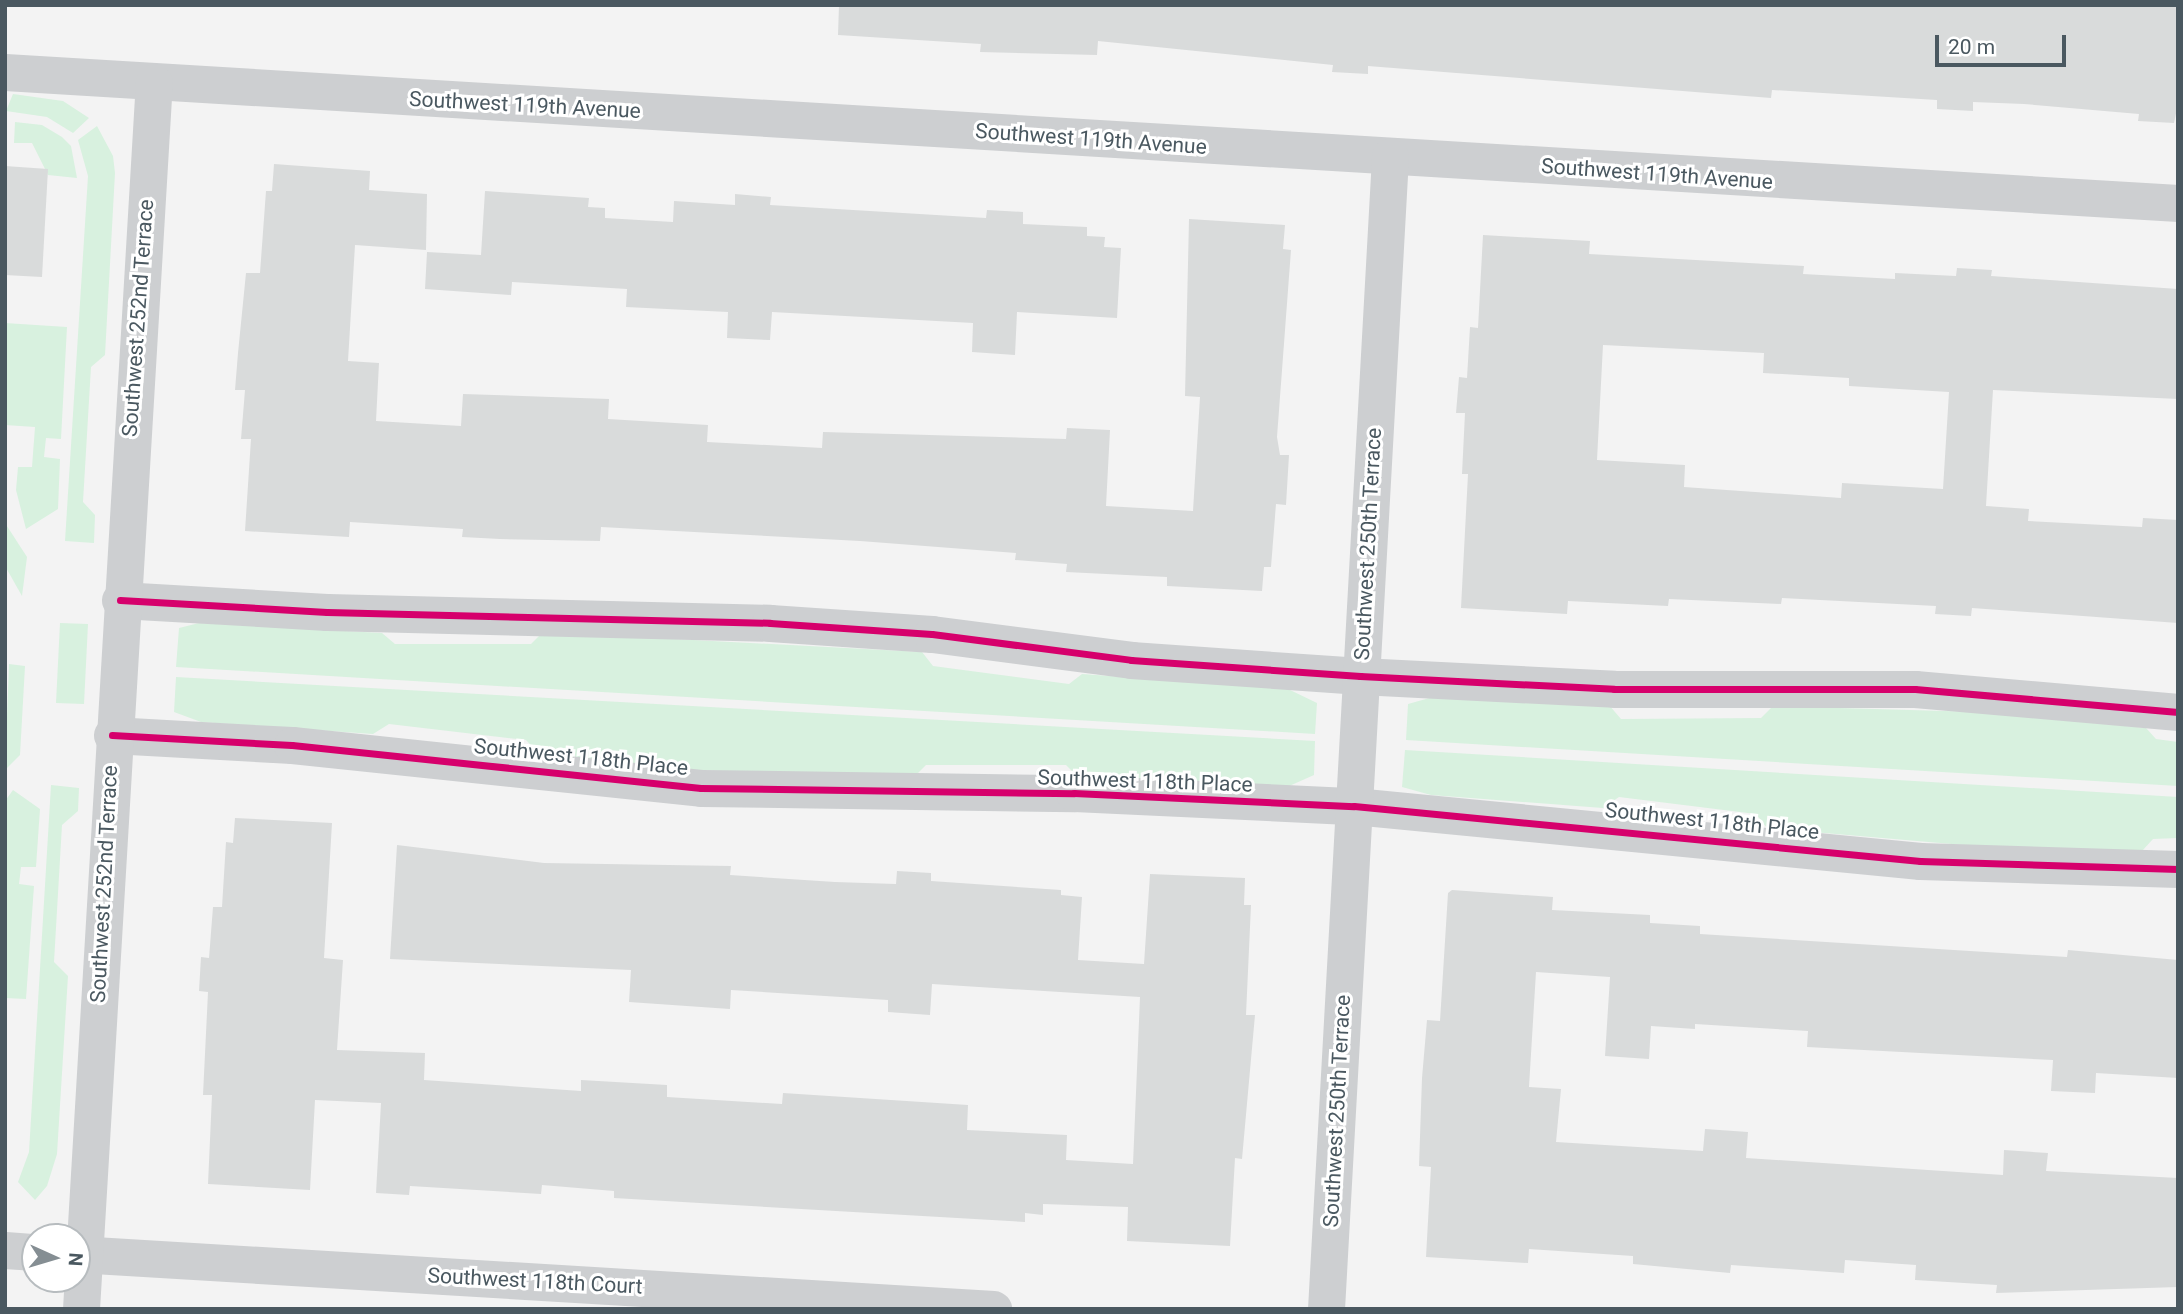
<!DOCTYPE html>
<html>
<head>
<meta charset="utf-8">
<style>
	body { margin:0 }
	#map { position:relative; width:2183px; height:1314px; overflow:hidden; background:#f3f3f3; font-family:Roboto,sans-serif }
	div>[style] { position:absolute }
	.green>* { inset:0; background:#d8f1df }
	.building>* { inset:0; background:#d9dbdb }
	.minor>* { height:37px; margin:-18.5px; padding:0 18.5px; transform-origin:18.5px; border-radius:18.5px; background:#cdcfd1 }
	.cycleway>* { height:7px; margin:-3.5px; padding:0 3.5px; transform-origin:3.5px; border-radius:3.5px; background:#d6006c }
	span { translate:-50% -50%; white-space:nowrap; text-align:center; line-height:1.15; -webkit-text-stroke:6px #fff; paint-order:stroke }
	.street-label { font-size:21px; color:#4a5860 }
	.frame { position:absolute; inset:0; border:7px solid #4a5860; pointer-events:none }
	.north { position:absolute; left:21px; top:1223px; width:70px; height:70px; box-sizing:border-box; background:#fff; border:2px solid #b7bcbf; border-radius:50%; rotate:94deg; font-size:19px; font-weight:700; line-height:28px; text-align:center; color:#4a5860 }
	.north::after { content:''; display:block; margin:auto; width:24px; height:32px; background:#858e93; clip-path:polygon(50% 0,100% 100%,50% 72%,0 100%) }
	.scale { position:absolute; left:1935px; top:35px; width:131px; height:32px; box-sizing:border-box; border:4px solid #4a5860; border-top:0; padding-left:9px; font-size:21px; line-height:24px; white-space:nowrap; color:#4a5860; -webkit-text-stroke:5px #fff; paint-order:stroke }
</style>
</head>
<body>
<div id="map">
	<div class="green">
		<div style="clip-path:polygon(13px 94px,63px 101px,89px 118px,73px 133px,47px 117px,6px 111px)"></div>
		<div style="clip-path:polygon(15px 122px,42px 125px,62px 137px,71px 146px,77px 178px,48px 175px,32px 143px,14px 143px)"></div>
		<div style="clip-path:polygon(97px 126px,113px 156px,115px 173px,105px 355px,91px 367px,83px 502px,95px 515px,94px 543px,65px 541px,88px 176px,78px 140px)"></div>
		<div style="clip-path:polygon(5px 323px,67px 327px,61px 439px,46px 438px,44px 457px,60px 459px,58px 509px,26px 529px,16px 490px,18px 467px,32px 467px,35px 427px,5px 425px)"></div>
		<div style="clip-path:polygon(5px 523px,27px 557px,22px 596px,5px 566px)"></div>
		<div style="clip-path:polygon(60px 623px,88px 624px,84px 704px,56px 703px)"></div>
		<div style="clip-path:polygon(199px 623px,382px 633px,395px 644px,531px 644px,543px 632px,922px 652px,933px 666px,1069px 684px,1082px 674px,1288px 689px,1317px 703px,1315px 734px,176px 667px,179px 628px)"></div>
		<div style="clip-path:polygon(9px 664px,25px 666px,20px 755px,5px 770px)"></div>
		<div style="clip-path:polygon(176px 677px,1315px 741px,1314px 775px,1287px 787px,1077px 776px,1066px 765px,926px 765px,912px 779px,697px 770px,538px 753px,526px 740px,389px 724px,373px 734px,201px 722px,174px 712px)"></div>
		<div style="clip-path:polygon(1433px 697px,1609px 705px,1621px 719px,1761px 718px,1773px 706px,1980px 712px,2146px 728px,2156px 739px,2178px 742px,2178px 786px,1406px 740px,1408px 704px)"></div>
		<div style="clip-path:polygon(1405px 750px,2178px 797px,2178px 838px,2153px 839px,2142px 851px,1975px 846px,1767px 828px,1756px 814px,1619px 797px,1603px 808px,1431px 795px,1402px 787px)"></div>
		<div style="clip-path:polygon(51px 785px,79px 788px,78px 811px,62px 825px,54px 962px,68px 976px,57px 1154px,47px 1186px,35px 1200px,18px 1182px,29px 1152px)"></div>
		<div style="clip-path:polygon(13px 790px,40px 809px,36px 867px,21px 867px,19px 884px,34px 886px,26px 999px,5px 998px,5px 801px)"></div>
	</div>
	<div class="building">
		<div style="clip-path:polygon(839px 5px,2178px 5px,2178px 104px,2174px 123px,2138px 121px,2139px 114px,2024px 104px,1973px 102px,1973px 111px,1937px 109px,1937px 100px,1772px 90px,1771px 98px,1368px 66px,1368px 74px,1332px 72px,1333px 65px,1098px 41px,1097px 55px,980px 52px,981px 44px,838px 35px)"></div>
		<div style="clip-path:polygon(274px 164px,370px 171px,369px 190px,427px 194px,426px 250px,355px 245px,348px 361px,379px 363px,376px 421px,461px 426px,463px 394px,609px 399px,608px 419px,708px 425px,707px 442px,822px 448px,823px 432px,1066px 439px,1067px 428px,1110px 430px,1106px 506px,1193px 511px,1200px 397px,1185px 396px,1189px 219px,1285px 225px,1283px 249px,1291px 250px,1277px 437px,1280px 455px,1289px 455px,1286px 505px,1276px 504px,1271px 567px,1264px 567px,1262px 591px,1167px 586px,1167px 577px,1066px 572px,1067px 564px,1015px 560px,1016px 553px,860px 541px,601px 527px,600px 541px,500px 539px,462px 537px,463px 529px,350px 522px,349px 537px,245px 531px,251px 439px,241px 439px,245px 390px,235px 390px,238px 353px,246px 273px,260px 273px,266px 191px,272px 191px)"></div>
		<div style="clip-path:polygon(5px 166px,48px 169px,42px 277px,5px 275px)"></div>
		<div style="clip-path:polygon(485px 191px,589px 198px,588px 207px,605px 208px,605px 218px,673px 222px,674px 201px,735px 205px,735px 194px,771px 197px,770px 205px,986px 218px,987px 210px,1023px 212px,1023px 224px,1087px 227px,1087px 236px,1105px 237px,1104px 247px,1121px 248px,1117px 318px,1017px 312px,1015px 355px,972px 352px,973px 323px,772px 312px,770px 340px,727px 338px,728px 312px,626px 307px,627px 289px,512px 282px,511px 295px,425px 289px,427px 252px,481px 255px)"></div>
		<div style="clip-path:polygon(evenodd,1483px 235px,1590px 241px,1589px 254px,1804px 266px,1803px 274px,1895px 279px,1895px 273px,1956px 276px,1957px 268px,1992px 270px,1991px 276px,2178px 289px,2178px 399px,1993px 390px,1986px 506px,2029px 509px,2028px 521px,2142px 527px,2143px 518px,2178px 520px,2178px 623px,1972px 608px,1971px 616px,1935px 614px,1936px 606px,1782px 598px,1781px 604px,1669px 599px,1668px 606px,1568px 601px,1567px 614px,1461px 608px,1468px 474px,1462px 474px,1465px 413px,1456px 413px,1459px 377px,1467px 378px,1470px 327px,1478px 328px,1483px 235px,1603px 345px,1764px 353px,1763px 373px,1849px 378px,1849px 386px,1949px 392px,1943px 489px,1842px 483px,1841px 498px,1684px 487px,1685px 465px,1597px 460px,1603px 345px)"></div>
		<div style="clip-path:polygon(235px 818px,332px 823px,324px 958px,343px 960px,337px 1050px,425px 1053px,424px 1080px,581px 1091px,581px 1080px,667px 1085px,667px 1097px,782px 1104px,783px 1093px,968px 1105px,967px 1130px,1067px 1135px,1066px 1160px,1133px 1164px,1140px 997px,932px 984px,930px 1015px,888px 1012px,888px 1000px,731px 990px,730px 1009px,629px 1002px,631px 970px,390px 959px,397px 845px,544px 863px,731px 866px,730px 875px,835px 882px,896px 884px,897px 871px,931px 873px,931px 881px,1061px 890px,1061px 895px,1082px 897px,1078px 960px,1144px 964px,1150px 874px,1245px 878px,1244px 905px,1251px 905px,1246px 1015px,1255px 1015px,1242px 1159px,1235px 1158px,1230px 1246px,1127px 1241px,1128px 1207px,1043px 1204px,1043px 1215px,1025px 1213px,1025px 1222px,614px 1198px,614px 1191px,542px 1185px,541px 1194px,410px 1186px,409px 1195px,376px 1193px,381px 1103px,315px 1100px,310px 1190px,208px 1184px,212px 1095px,203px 1095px,208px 992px,199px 991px,201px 957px,209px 958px,213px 907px,222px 907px,226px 842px,233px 843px)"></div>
		<div style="clip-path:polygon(1452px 890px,1553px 897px,1552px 910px,1650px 915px,1650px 923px,1700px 926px,1700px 934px,2067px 957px,2068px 950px,2178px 960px,2178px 1078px,2096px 1073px,2095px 1093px,2051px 1091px,2053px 1060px,1807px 1047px,1808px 1031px,1695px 1024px,1695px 1029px,1651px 1026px,1649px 1059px,1605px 1056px,1610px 977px,1536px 972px,1529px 1087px,1561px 1089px,1556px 1142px,1703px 1151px,1705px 1129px,1748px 1132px,1746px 1158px,2003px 1175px,2004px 1150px,2048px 1153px,2046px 1171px,2178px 1178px,2178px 1287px,1996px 1293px,1997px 1285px,1915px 1280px,1916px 1265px,1845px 1260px,1844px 1273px,1731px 1265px,1730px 1273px,1633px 1264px,1633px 1256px,1529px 1249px,1528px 1263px,1426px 1257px,1431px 1167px,1419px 1166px,1422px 1078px,1427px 1020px,1440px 1021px,1448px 893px)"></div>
	</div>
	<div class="minor">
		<div style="left:5px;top:72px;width:2177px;rotate:3.45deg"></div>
		<div style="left:120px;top:600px;width:207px;rotate:3.3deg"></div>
		<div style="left:327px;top:612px;width:443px;rotate:1.4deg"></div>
		<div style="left:770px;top:623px;width:162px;rotate:3.9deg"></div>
		<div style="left:932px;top:634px;width:201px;rotate:7.4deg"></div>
		<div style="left:1131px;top:660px;width:230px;rotate:4deg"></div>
		<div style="left:1360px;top:676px;width:254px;rotate:2.9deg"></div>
		<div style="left:1614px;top:689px;width:301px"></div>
		<div style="left:1915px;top:689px;width:264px;rotate:5deg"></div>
		<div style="left:112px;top:735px;width:180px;rotate:3.2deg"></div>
		<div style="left:292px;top:745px;width:411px;rotate:6deg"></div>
		<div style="left:701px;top:788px;width:373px;rotate:0.8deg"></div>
		<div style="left:1074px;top:793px;width:280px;rotate:2.7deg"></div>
		<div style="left:1354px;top:806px;width:569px;rotate:5.55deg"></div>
		<div style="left:1920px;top:861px;width:258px;rotate:1.8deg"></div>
		<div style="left:5px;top:1250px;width:30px;rotate:4deg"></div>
		<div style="left:77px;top:1254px;width:918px;rotate:3.44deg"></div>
		<div style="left:81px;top:1309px;width:1229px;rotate:-86.6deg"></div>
		<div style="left:1326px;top:1309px;width:1154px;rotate:-86.82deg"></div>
	</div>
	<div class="cycleway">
		<div style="left:120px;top:600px;width:207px;rotate:3.3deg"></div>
		<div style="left:327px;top:612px;width:443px;rotate:1.4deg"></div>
		<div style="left:770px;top:623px;width:162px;rotate:3.9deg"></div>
		<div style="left:932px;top:634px;width:201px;rotate:7.4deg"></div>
		<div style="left:1131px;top:660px;width:230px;rotate:4deg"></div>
		<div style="left:1360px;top:676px;width:254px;rotate:2.9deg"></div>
		<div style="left:1614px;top:689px;width:301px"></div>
		<div style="left:1915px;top:689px;width:264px;rotate:5deg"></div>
		<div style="left:112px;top:735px;width:180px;rotate:3.2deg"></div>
		<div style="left:292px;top:745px;width:411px;rotate:6deg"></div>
		<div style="left:701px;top:788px;width:373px;rotate:0.8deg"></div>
		<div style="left:1074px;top:793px;width:280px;rotate:2.7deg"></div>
		<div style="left:1354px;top:806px;width:569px;rotate:5.55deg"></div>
		<div style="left:1920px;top:861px;width:258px;rotate:1.8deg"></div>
	</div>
	<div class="street-label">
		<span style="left:525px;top:105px;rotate:3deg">Southwest 119th Avenue</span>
		<span style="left:1091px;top:139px;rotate:4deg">Southwest 119th Avenue</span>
		<span style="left:1657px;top:174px;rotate:4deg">Southwest 119th Avenue</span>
		<span style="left:138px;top:318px;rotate:-86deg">Southwest 252nd Terrace</span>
		<span style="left:1368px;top:544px;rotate:-87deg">Southwest 250th Terrace</span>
		<span style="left:581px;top:757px;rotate:6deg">Southwest 118th Place</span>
		<span style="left:1145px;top:781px;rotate:2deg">Southwest 118th Place</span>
		<span style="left:1712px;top:821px;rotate:6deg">Southwest 118th Place</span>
		<span style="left:104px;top:884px;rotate:-87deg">Southwest 252nd Terrace</span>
		<span style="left:1337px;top:1111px;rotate:-87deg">Southwest 250th Terrace</span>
		<span style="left:535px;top:1281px;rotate:3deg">Southwest 118th Court</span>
	</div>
	<div class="frame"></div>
	<div class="north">N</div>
	<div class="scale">20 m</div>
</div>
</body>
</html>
